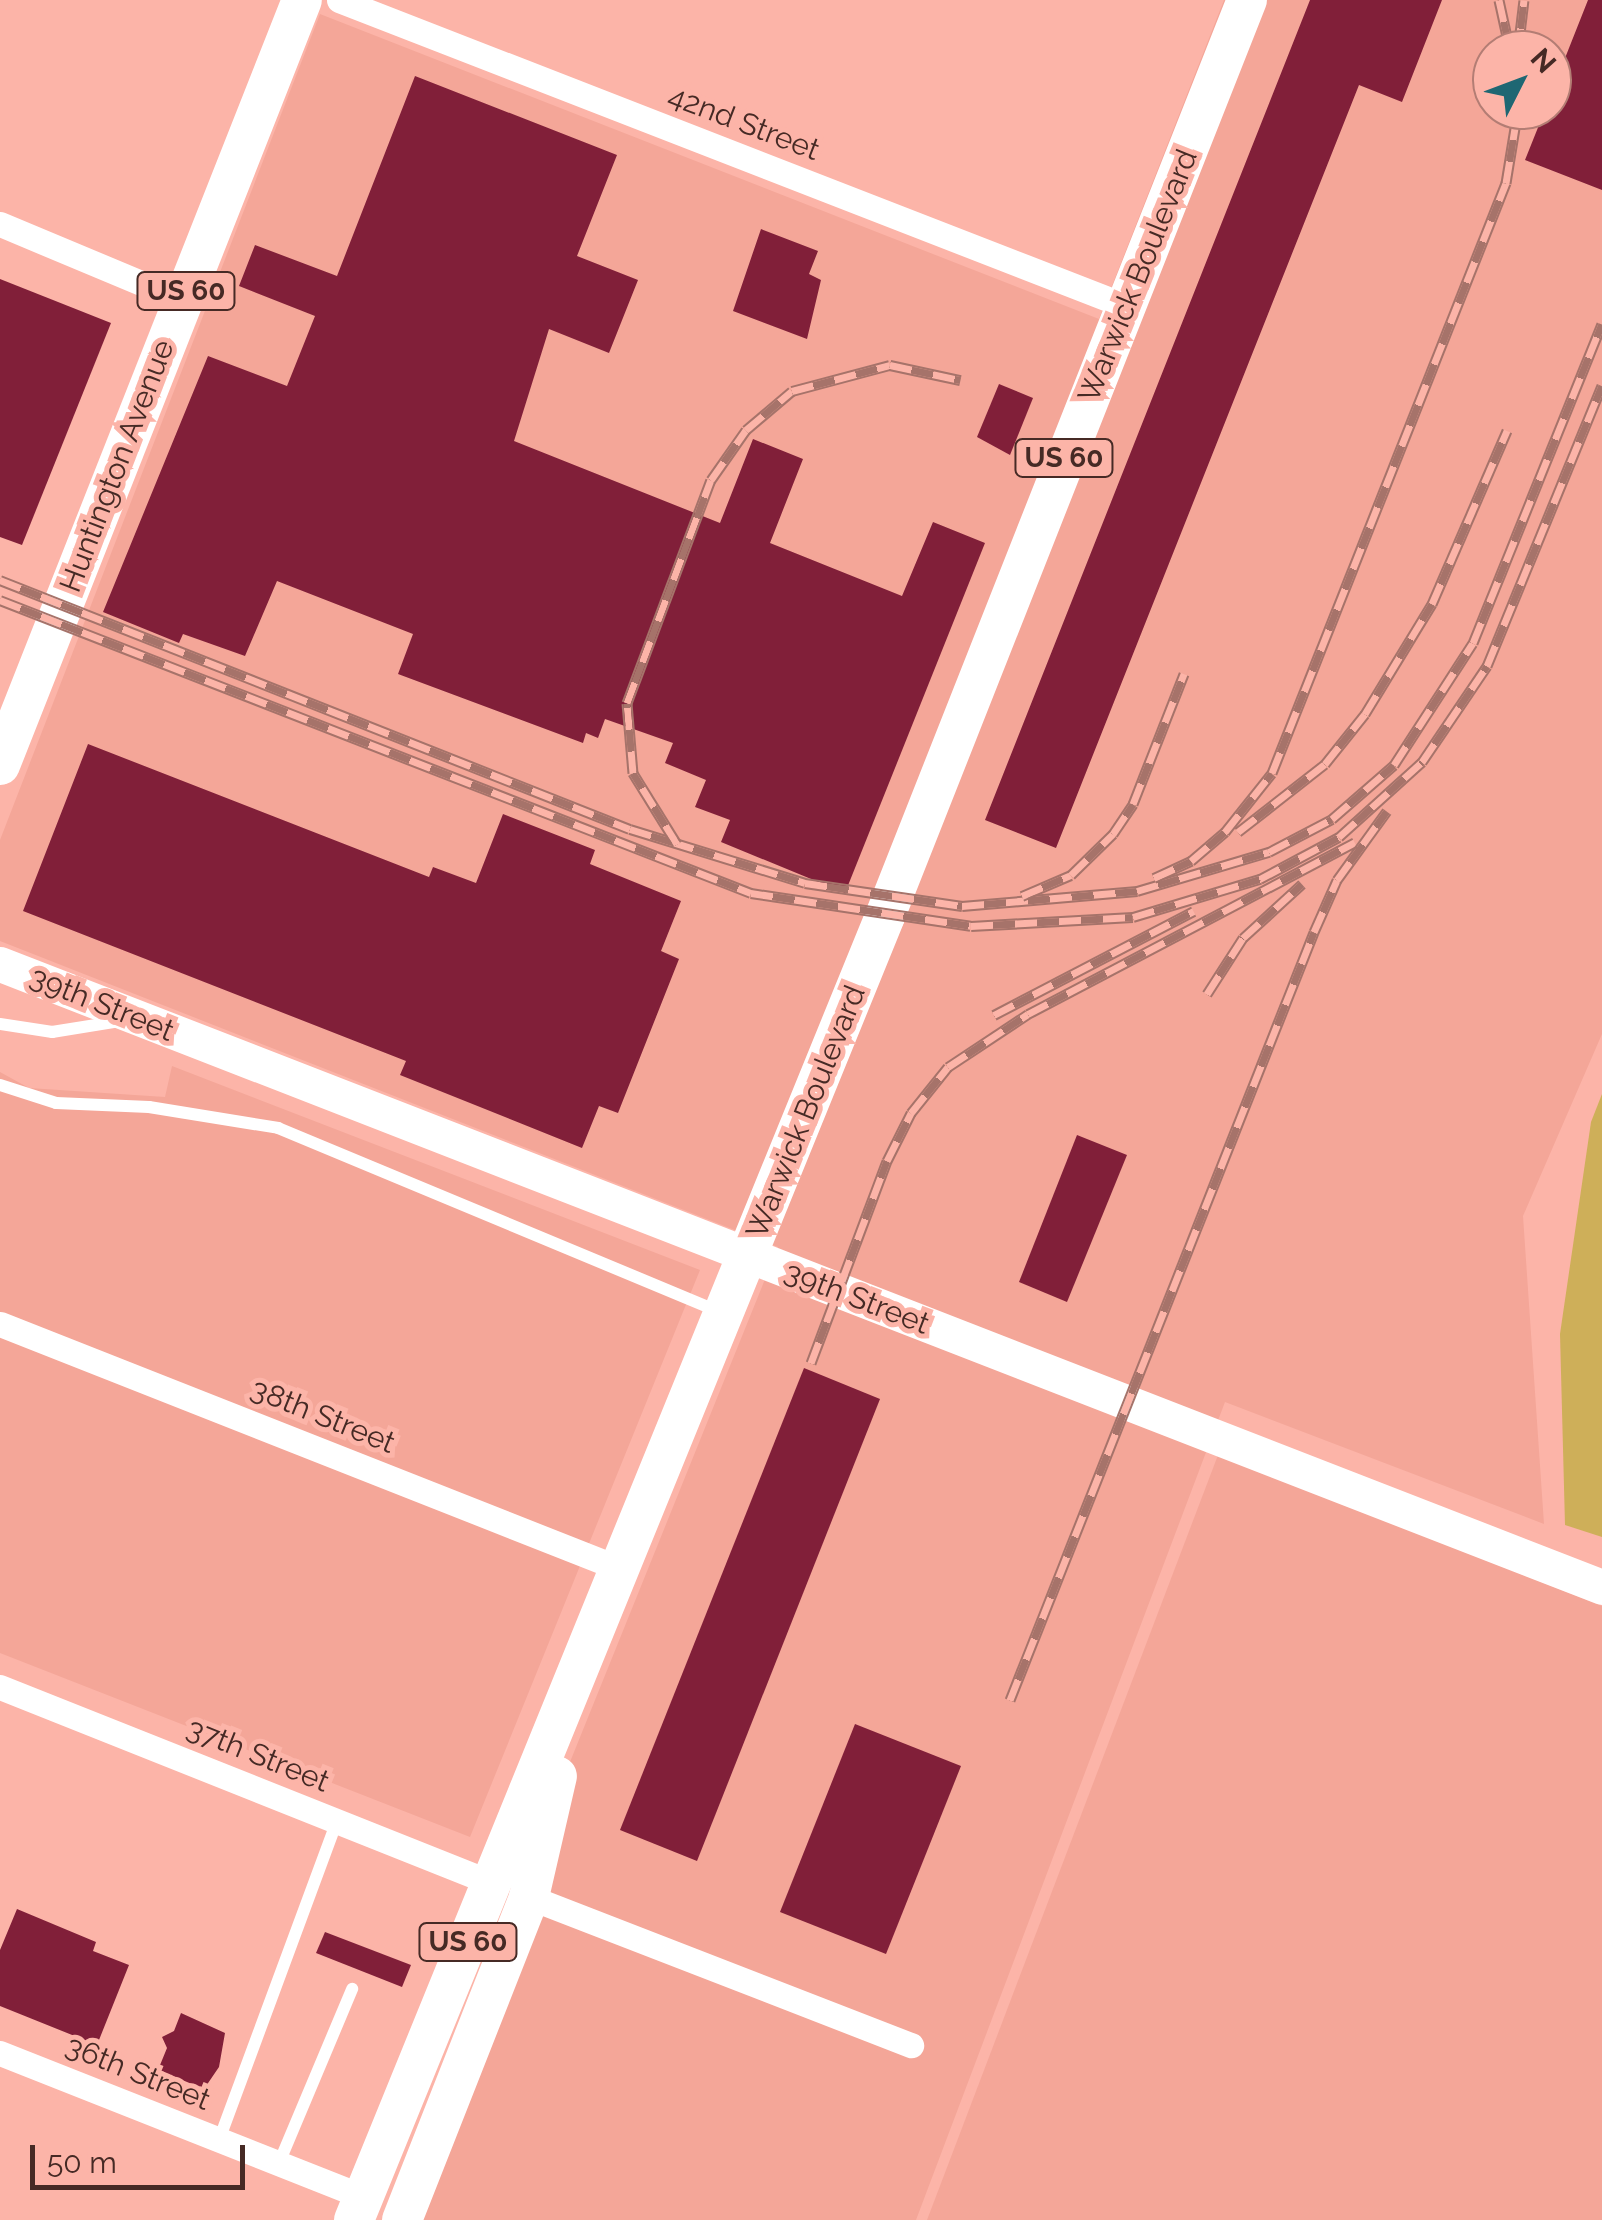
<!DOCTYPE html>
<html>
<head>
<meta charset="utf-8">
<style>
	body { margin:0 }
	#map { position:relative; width:1602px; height:2220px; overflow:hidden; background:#fcb4a8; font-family:Raleway,sans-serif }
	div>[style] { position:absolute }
	.built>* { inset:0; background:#f4a698 }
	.green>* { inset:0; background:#ceaf59 }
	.building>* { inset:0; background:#811f39 }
	.service>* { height:12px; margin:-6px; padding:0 6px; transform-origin:6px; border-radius:6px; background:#fff }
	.minor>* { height:25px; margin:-12.5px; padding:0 12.5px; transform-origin:12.5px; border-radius:12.5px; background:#fff }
	.secondary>* { height:35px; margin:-17.5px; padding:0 17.5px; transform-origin:17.5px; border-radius:17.5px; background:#fff }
	.primary>* { height:40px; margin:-20px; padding:0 20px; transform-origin:20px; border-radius:20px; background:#fff }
	.rail>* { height:11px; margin-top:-5.5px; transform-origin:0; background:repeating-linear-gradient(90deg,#fcb4a8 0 22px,#a6736a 0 44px); box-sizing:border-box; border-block:2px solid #a6736a }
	span { translate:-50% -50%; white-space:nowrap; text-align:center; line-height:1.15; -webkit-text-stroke:10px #fcb4a8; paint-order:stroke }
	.shield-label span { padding:2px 8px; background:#fcb4a8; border:2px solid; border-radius:8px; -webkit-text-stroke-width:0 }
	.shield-label { font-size:28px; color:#462a25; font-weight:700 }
	.street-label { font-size:30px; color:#462a25 }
	.north { position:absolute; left:1472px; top:30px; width:100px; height:100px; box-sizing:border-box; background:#fcb4a8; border:2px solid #b37d74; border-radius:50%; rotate:48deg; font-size:28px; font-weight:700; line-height:40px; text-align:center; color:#462a25 }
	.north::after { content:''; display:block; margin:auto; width:35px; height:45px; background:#1e6773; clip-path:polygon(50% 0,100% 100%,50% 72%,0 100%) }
	.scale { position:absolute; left:30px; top:2145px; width:215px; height:45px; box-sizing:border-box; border:5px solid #462a25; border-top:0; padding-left:12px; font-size:30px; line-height:35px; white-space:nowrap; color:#462a25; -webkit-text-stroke:8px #fcb4a8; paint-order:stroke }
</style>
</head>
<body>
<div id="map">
	<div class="built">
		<div style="clip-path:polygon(evenodd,1224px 0,1602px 0,1602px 1034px,1523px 1216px,1544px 1524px,1225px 1402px,916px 2220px,385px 2220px,778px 1247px,0 941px,0 840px,320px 14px,1099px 319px,1224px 0,1492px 50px,1552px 50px,1552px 110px,1492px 110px,1492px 50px)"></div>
		<div style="clip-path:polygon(172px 1066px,700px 1270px,470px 1837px,0 1653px,0 1072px,29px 1088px,165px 1097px)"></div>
		<div style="clip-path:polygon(1218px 1455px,1602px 1606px,1602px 2220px,927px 2220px)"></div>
	</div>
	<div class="green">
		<div style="clip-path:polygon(1602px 1094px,1602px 1537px,1565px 1525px,1560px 1334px,1591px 1122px)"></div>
	</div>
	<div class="building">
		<div style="clip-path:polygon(1310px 0,1442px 0,1402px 102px,1359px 85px,1056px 848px,985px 820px)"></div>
		<div style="clip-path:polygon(1588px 0,1602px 0,1602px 190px,1525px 160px,1545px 110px,1552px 110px,1552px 91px)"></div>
		<div style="clip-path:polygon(415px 76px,617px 155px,577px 256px,638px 280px,609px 353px,549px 329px,514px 441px,720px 523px,753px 439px,803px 459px,770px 543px,902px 596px,933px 522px,985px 543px,845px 893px,721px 842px,730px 820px,695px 807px,706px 780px,665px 763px,673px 743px,605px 719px,598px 738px,586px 733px,583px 743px,398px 674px,413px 634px,277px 581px,245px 656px,183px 634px,179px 643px,103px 612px,208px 356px,287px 386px,315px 316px,239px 286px,255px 245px,337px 276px)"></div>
		<div style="clip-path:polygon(761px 229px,818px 251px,809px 274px,821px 280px,807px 339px,733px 311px)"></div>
		<div style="clip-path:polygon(0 279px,111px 323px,22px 545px,0 537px)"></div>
		<div style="clip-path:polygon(999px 384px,1033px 398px,1010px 455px,977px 437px)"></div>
		<div style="clip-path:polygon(88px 744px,429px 877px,433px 867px,476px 883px,503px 814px,595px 850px,590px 864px,681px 901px,661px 951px,679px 959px,618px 1113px,599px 1106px,582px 1148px,400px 1075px,406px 1061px,23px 911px)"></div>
		<div style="clip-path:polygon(1077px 1135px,1127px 1155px,1067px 1302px,1019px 1282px)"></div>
		<div style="clip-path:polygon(804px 1368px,880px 1399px,697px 1861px,620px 1830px)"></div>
		<div style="clip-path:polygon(855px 1724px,961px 1766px,886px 1954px,780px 1912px)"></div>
		<div style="clip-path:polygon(17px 1909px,96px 1942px,93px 1951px,129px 1965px,97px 2045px,0 2006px,0 1950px)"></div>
		<div style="clip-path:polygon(325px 1932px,411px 1965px,402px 1987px,316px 1953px)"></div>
		<div style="clip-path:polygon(181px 2013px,225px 2033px,219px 2067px,204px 2089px,158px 2070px,167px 2048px,162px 2037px,174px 2031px)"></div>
	</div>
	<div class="service">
		<div style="left:0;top:1024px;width:53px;rotate:8.7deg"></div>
		<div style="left:52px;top:1032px;width:70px;rotate:-9.1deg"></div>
		<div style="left:0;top:1085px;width:59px;rotate:17.8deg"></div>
		<div style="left:56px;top:1103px;width:93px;rotate:2.5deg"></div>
		<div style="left:149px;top:1107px;width:131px;rotate:9.2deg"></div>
		<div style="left:278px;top:1128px;width:480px;rotate:22.6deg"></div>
		<div style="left:219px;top:2140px;width:340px;rotate:-69.7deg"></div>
		<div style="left:279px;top:2163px;width:189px;rotate:-67.2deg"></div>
	</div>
	<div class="minor">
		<div style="left:339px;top:0;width:844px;rotate:21.25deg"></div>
		<div style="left:0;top:224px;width:197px;rotate:22.7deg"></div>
		<div style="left:0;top:1324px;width:668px;rotate:21.53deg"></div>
		<div style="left:0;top:1687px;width:530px;rotate:21.72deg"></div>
		<div style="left:529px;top:1897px;width:410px;rotate:21.2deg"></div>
		<div style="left:0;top:2053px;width:391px;rotate:21.6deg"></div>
	</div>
	<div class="secondary">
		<div style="left:0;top:964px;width:1719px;rotate:21.25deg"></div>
	</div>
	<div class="primary">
		<div style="left:0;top:765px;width:822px;rotate:-68.46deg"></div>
		<div style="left:354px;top:2220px;width:1408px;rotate:-67.84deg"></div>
		<div style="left:885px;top:916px;width:985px;rotate:-68.44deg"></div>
		<div style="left:402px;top:2220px;width:347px;rotate:-68.5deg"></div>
		<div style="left:529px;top:1897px;width:124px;rotate:-77deg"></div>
	</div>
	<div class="rail">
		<div style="left:1499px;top:0;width:51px;rotate:77.6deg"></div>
		<div style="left:1518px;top:50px;width:50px;rotate:-83.2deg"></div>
		<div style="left:0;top:580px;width:677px;rotate:21.57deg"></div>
		<div style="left:630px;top:829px;width:183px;rotate:17.1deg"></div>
		<div style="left:805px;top:883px;width:159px;rotate:8.3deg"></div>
		<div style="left:962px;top:906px;width:176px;rotate:-4.9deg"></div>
		<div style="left:1137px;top:891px;width:138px;rotate:-16.5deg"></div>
		<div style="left:1269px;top:852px;width:71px;rotate:-27.6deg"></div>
		<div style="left:1332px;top:819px;width:82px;rotate:-41.1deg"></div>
		<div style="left:1394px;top:765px;width:145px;rotate:-57.1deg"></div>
		<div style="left:1473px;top:643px;width:344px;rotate:-68deg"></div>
		<div style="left:0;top:600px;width:806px;rotate:21.31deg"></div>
		<div style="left:751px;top:893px;width:222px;rotate:8.5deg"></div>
		<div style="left:971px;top:926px;width:162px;rotate:-3.2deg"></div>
		<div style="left:1133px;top:917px;width:133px;rotate:-16.7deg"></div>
		<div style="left:1260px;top:879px;width:89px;rotate:-28deg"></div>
		<div style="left:1339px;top:837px;width:112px;rotate:-42.1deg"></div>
		<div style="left:1422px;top:762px;width:116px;rotate:-55.9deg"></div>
		<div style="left:1487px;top:666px;width:303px;rotate:-67.7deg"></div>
		<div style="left:1238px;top:832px;width:110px;rotate:-38deg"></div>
		<div style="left:1325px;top:764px;width:64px;rotate:-51.3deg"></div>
		<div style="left:1365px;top:714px;width:129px;rotate:-58.7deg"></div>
		<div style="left:1432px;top:604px;width:189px;rotate:-66.6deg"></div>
		<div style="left:677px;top:844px;width:84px;rotate:-121.8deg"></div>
		<div style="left:633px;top:773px;width:70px;rotate:-94.9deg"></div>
		<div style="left:627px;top:703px;width:238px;rotate:-69.4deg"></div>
		<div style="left:711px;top:480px;width:61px;rotate:-55deg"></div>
		<div style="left:746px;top:430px;width:60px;rotate:-40.3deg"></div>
		<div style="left:792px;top:391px;width:101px;rotate:-14.9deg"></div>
		<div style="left:890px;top:365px;width:72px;rotate:12.1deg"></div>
		<div style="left:1154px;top:878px;width:41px;rotate:-24.7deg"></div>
		<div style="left:1191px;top:861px;width:45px;rotate:-40.5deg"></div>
		<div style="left:1225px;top:832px;width:75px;rotate:-51.5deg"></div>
		<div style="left:1272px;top:773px;width:635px;rotate:-68.37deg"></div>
		<div style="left:1506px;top:183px;width:74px;rotate:-80.7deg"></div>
		<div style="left:1022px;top:896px;width:53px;rotate:-23.2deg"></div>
		<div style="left:1071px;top:875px;width:59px;rotate:-44.3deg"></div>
		<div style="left:1113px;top:834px;width:36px;rotate:-56deg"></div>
		<div style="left:1133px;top:804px;width:140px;rotate:-68.6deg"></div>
		<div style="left:1207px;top:994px;width:67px;rotate:-57.3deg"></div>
		<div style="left:1243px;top:938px;width:80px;rotate:-42.5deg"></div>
		<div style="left:994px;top:1015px;width:225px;rotate:-27.5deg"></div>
		<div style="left:811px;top:1363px;width:216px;rotate:-69.4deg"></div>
		<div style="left:887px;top:1161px;width:54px;rotate:-63.4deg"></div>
		<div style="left:911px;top:1113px;width:59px;rotate:-51.2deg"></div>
		<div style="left:948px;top:1067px;width:96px;rotate:-33.5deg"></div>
		<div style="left:1028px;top:1014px;width:369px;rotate:-27.7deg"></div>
		<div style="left:1010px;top:1700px;width:826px;rotate:-68.4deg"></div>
		<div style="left:1314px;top:932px;width:57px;rotate:-66.1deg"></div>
		<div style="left:1337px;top:880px;width:85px;rotate:-54.1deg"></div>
	</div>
	<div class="shield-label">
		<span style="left:186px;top:291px">US 60</span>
		<span style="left:1064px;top:458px">US 60</span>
		<span style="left:468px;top:1942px">US 60</span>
	</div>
	<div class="street-label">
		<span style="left:744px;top:123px;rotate:21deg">42nd Street</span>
		<span style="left:1138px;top:276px;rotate:-68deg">Warwick Boulevard</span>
		<span style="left:117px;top:466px;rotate:-69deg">Huntington Avenue</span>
		<span style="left:102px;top:1004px;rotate:22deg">39th Street</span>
		<span style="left:806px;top:1112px;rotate:-68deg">Warwick Boulevard</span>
		<span style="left:857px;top:1298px;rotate:21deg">39th Street</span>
		<span style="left:323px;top:1416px;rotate:22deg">38th Street</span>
		<span style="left:258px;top:1755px;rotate:22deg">37th Street</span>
		<span style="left:138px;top:2073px;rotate:22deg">36th Street</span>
	</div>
	<div class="north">N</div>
	<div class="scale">50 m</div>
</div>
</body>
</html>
